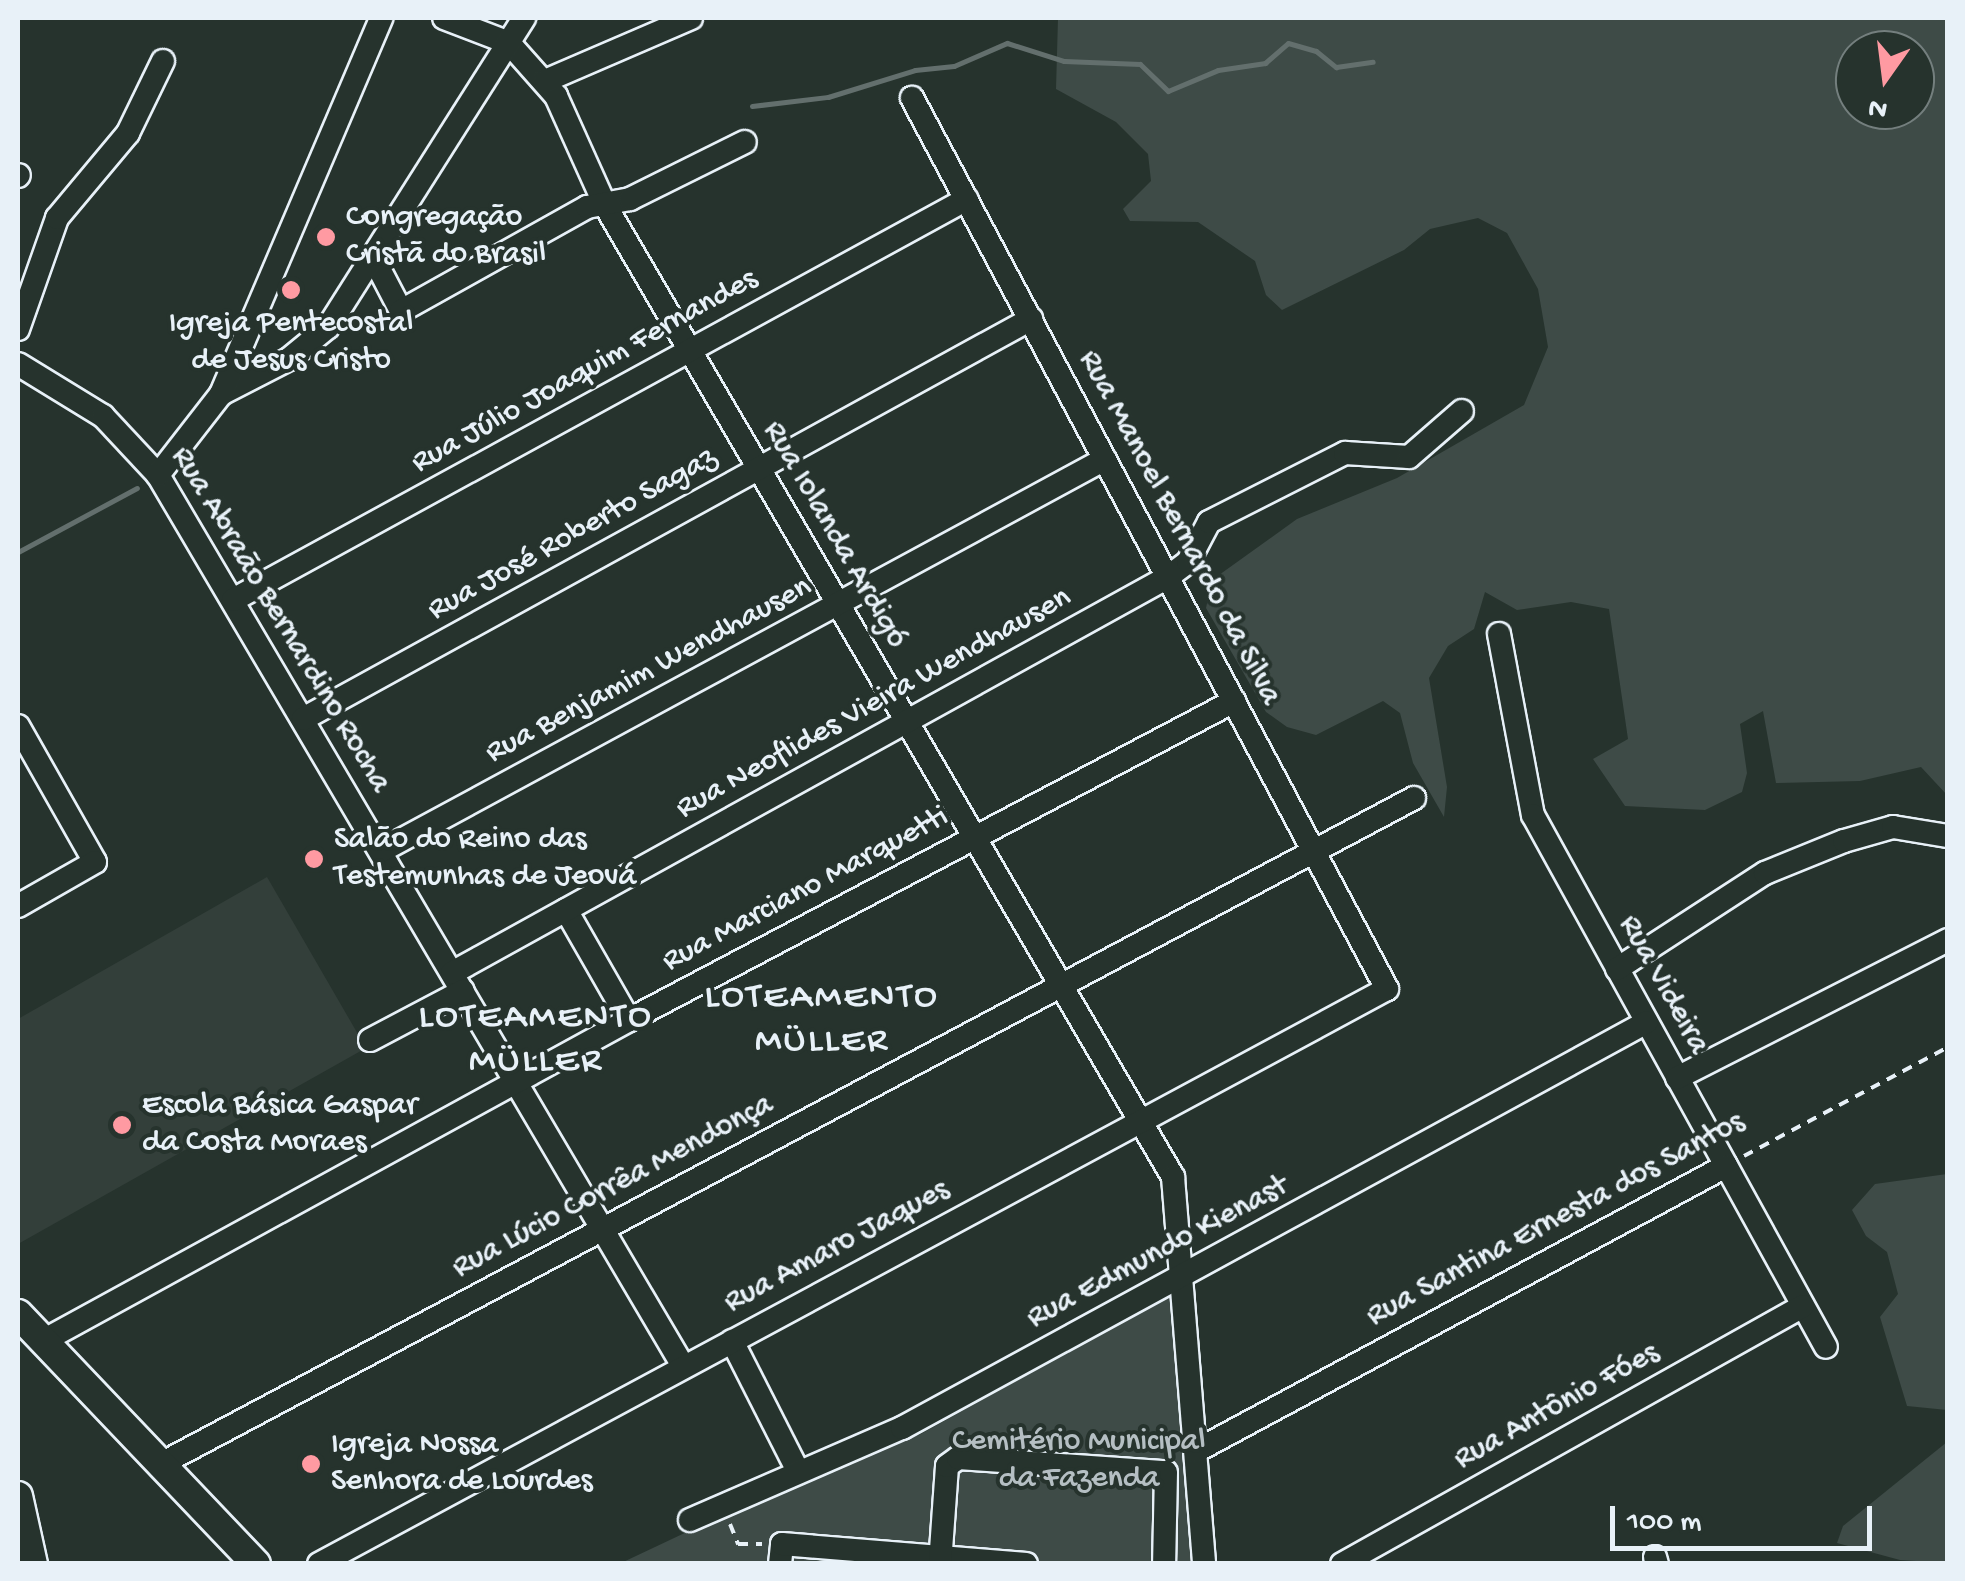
<!DOCTYPE html>
<html>
<head>
<meta charset="utf-8">
<style>
	body { margin:0 }
	#map { position:relative; width:1965px; height:1581px; overflow:hidden; background:#26332d; font-family:"Gochi Hand",sans-serif }
	div>[style] { position:absolute }
	.built>* { inset:0; background:#333f3a }
	.green>* { inset:0; background:#3e4b47 }
	.stream>* { height:5px; margin:-2.5px; padding:0 2.5px; transform-origin:2.5px; border-radius:2.5px; background:#636f6d }
	.path>* { height:4px; margin-top:-2px; transform-origin:0; background:repeating-linear-gradient(90deg,#e8f1f8 0 10px,transparent 0 18px) }
	.roads { filter:drop-shadow(2px 0 #e8f1f8) drop-shadow(-2px 0 #e8f1f8) drop-shadow(0 2px #e8f1f8) drop-shadow(0 -2px #e8f1f8) }
	.minor>* { height:22px; margin:-11px; padding:0 11px; transform-origin:11px; border-radius:11px; background:#26332d }
	.major>* { height:28px; margin:-14px; padding:0 14px; transform-origin:14px; border-radius:14px; background:#26332d }
	.dots>* { width:28px; height:28px; translate:-50% -50%; box-sizing:border-box; border:5px solid #26332d; border-radius:50% }
	span { translate:-50% -50%; white-space:nowrap; text-align:center; line-height:1.15; -webkit-text-stroke:8px #26332d; paint-order:stroke }
	.poi-label { font-size:32px; color:#e8f1f8 }
	.left { translate:0 -50%; text-align:left }
	.street-label { font-size:32px; color:#e8f1f8 }
	.park-label { font-size:32px; color:#b5bfc3 }
	.quarter-label { font-size:38px; color:#e8f1f8; letter-spacing:2.5px }
	.frame { position:absolute; inset:0; border:20px solid #e8f1f8; pointer-events:none }
	.north { position:absolute; left:1835px; top:30px; width:100px; height:100px; box-sizing:border-box; background:#26332d; border:2px solid #747f7e; border-radius:50%; rotate:194deg; font-size:28px; font-weight:700; line-height:40px; text-align:center; color:#e8f1f8 }
	.north::after { content:''; display:block; margin:auto; width:35px; height:45px; background:#ff9aa2; clip-path:polygon(50% 0,100% 100%,50% 72%,0 100%) }
	.scale { position:absolute; left:1610px; top:1506px; width:262px; height:45px; box-sizing:border-box; border:5px solid #e8f1f8; border-top:0; padding-left:12px; font-size:30px; line-height:35px; white-space:nowrap; color:#e8f1f8; -webkit-text-stroke:8px #26332d; paint-order:stroke }
</style>
</head>
<body>
<div id="map">
	<div class="built">
		<div style="clip-path:polygon(267px 877px,366px 1048px,18px 1244px,18px 1019px)"></div>
	</div>
	<div class="green">
		<div style="clip-path:polygon(evenodd,1058px 18px,1947px 18px,1947px 795px,1921px 767px,1860px 781px,1776px 783px,1763px 711px,1740px 724px,1747px 773px,1742px 792px,1705px 810px,1625px 806px,1593px 759px,1628px 739px,1609px 609px,1571px 602px,1517px 610px,1485px 592px,1474px 629px,1448px 646px,1429px 678px,1447px 787px,1444px 817px,1413px 763px,1400px 713px,1383px 701px,1316px 735px,1287px 727px,1266px 712px,1206px 608px,1212px 580px,1297px 519px,1397px 478px,1524px 405px,1548px 347px,1538px 289px,1507px 233px,1478px 218px,1430px 229px,1404px 250px,1282px 310px,1266px 295px,1255px 261px,1198px 222px,1130px 221px,1123px 209px,1151px 181px,1148px 154px,1116px 122px,1056px 89px,1058px 18px,1855px 50px,1915px 50px,1915px 110px,1855px 110px,1855px 50px)"></div>
		<div style="clip-path:polygon(1947px 1174px,1948px 1174px,1947px 1410px,1907px 1406px,1880px 1317px,1898px 1294px,1887px 1252px,1866px 1236px,1852px 1210px,1875px 1184px)"></div>
		<div style="clip-path:polygon(1167px 1297px,1173px 1304px,1191px 1563px,619px 1564px,780px 1488px,919px 1435px)"></div>
		<div style="clip-path:polygon(1947px 1442px,1947px 1563px,1900px 1560px,1837px 1543px,1843px 1526px)"></div>
	</div>
	<div class="stream">
		<div style="left:752px;top:106px;width:77px;rotate:-6.8deg"></div>
		<div style="left:828px;top:97px;width:91px;rotate:-17.2deg"></div>
		<div style="left:915px;top:70px;width:39px;rotate:-6deg"></div>
		<div style="left:954px;top:66px;width:58px;rotate:-23.5deg"></div>
		<div style="left:1007px;top:43px;width:60px;rotate:17.5deg"></div>
		<div style="left:1064px;top:61px;width:76px;rotate:2.3deg"></div>
		<div style="left:1140px;top:64px;width:39px;rotate:44deg"></div>
		<div style="left:1168px;top:91px;width:54px;rotate:-22.8deg"></div>
		<div style="left:1218px;top:70px;width:48px;rotate:-8.5deg"></div>
		<div style="left:1265px;top:63px;width:30px;rotate:-41deg"></div>
		<div style="left:1288px;top:43px;width:29px;rotate:16deg"></div>
		<div style="left:1316px;top:51px;width:26px;rotate:39deg"></div>
		<div style="left:1336px;top:67px;width:37px;rotate:-8deg"></div>
		<div style="left:18px;top:552px;width:135px;rotate:-28.3deg"></div>
	</div>
	<div class="path">
		<div style="left:1744px;top:1156px;width:231px;rotate:-28.1deg"></div>
		<div style="left:730px;top:1524px;width:22px;rotate:68deg"></div>
		<div style="left:738px;top:1544px;width:24px"></div>
	</div>
	<div class="roads">
		<div class="minor">
			<div style="left:444px;top:18px;width:70px;rotate:21deg"></div>
			<div style="left:509px;top:43px;width:71px;rotate:48.4deg"></div>
			<div style="left:556px;top:96px;width:120px;rotate:65.8deg"></div>
			<div style="left:605px;top:205px;width:1126px;rotate:59.7deg"></div>
			<div style="left:1173px;top:1177px;width:388px;rotate:85.4deg"></div>
			<div style="left:545px;top:81px;width:159px;rotate:-23.3deg"></div>
			<div style="left:18px;top:176px;width:1px;rotate:-45deg"></div>
			<div style="left:375px;top:261px;width:56px;rotate:62.5deg"></div>
			<div style="left:401px;top:311px;width:213px;rotate:-29.2deg"></div>
			<div style="left:587px;top:207px;width:44px;rotate:-10.5deg"></div>
			<div style="left:630px;top:199px;width:128px;rotate:-26.4deg"></div>
			<div style="left:18px;top:329px;width:118px;rotate:-70.6deg"></div>
			<div style="left:57px;top:218px;width:111px;rotate:-50.1deg"></div>
			<div style="left:128px;top:133px;width:80px;rotate:-64.1deg"></div>
			<div style="left:18px;top:364px;width:100px;rotate:31.5deg"></div>
			<div style="left:103px;top:416px;width:81px;rotate:47deg"></div>
			<div style="left:158px;top:475px;width:1034px;rotate:59.49deg"></div>
			<div style="left:221px;top:394px;width:76px;rotate:-27.2deg"></div>
			<div style="left:289px;top:359px;width:50px;rotate:-39.4deg"></div>
			<div style="left:328px;top:327px;width:366px;rotate:-57.6deg"></div>
			<div style="left:158px;top:475px;width:103px;rotate:-52.1deg"></div>
			<div style="left:221px;top:394px;width:409px;rotate:-66.9deg"></div>
			<div style="left:233px;top:600px;width:836px;rotate:-28.65deg"></div>
			<div style="left:1499px;top:634px;width:184px;rotate:79.4deg"></div>
			<div style="left:1533px;top:815px;width:607px;rotate:61.16deg"></div>
			<div style="left:303px;top:719px;width:831px;rotate:-28.79deg"></div>
			<div style="left:18px;top:726px;width:156px;rotate:60.5deg"></div>
			<div style="left:95px;top:862px;width:89px;rotate:150.3deg"></div>
			<div style="left:381px;top:851px;width:823px;rotate:-28.43deg"></div>
			<div style="left:566px;top:910px;width:127px;rotate:60.2deg"></div>
			<div style="left:1617px;top:969px;width:176px;rotate:-33deg"></div>
			<div style="left:1765px;top:873px;width:85px;rotate:-22.1deg"></div>
			<div style="left:1844px;top:841px;width:51px;rotate:-15.9deg"></div>
			<div style="left:1893px;top:827px;width:56px;rotate:9.3deg"></div>
			<div style="left:452px;top:973px;width:818px;rotate:-28.95deg"></div>
			<div style="left:1168px;top:577px;width:25px;rotate:-37deg"></div>
			<div style="left:1188px;top:562px;width:45px;rotate:-62.3deg"></div>
			<div style="left:1209px;top:522px;width:153px;rotate:-26.9deg"></div>
			<div style="left:1345px;top:453px;width:64px;rotate:3.6deg"></div>
			<div style="left:1409px;top:457px;width:70px;rotate:-41deg"></div>
			<div style="left:370px;top:1040px;width:105px;rotate:-27.8deg"></div>
			<div style="left:1677px;top:1078px;width:304px;rotate:-27deg"></div>
			<div style="left:43px;top:1341px;width:668px;rotate:-28.71deg"></div>
			<div style="left:629px;top:1020px;width:684px;rotate:-27.8deg"></div>
			<div style="left:732px;top:1341px;width:146px;rotate:63.1deg"></div>
			<div style="left:1196px;top:1451px;width:602px;rotate:-28.27deg"></div>
			<div style="left:161px;top:1464px;width:1419px;rotate:-27.99deg"></div>
			<div style="left:690px;top:1520px;width:231px;rotate:-23.5deg"></div>
			<div style="left:902px;top:1428px;width:848px;rotate:-28.59deg"></div>
			<div style="left:1655px;top:1557px;width:7px;rotate:74deg"></div>
			<div style="left:319px;top:1564px;width:1213px;rotate:-28.3deg"></div>
			<div style="left:1387px;top:989px;width:1010px;rotate:-118.06deg"></div>
			<div style="left:780px;top:1564px;width:20px;rotate:-84deg"></div>
			<div style="left:782px;top:1544px;width:245px;rotate:4.7deg"></div>
			<div style="left:940px;top:1564px;width:98px;rotate:-85.9deg"></div>
			<div style="left:947px;top:1466px;width:14px;rotate:-36deg"></div>
			<div style="left:958px;top:1458px;width:208px;rotate:3.9deg"></div>
			<div style="left:1166px;top:1472px;width:92px;rotate:91.2deg"></div>
			<div style="left:1342px;top:1564px;width:528px;rotate:-29.23deg"></div>
		</div>
		<div class="major">
			<div style="left:18px;top:1314px;width:345px;rotate:46.4deg"></div>
			<div style="left:18px;top:1496px;width:70px;rotate:77.6deg"></div>
		</div>
	</div>
	<div class="dots">
		<div style="left:326px;top:237px;background:#ff9aa2"></div>
		<div style="left:291px;top:290px;background:#ff9aa2"></div>
		<div style="left:314px;top:859px;background:#ff9aa2"></div>
		<div style="left:122px;top:1125px;background:#ff9aa2"></div>
		<div style="left:311px;top:1464px;background:#ff9aa2"></div>
	</div>
	<div class="poi-label">
		<span class="left" style="left:346px;top:237px">Congregação<br>Cristã do Brasil</span>
		<span style="left:291px;top:343px">Igreja Pentecostal<br>de Jesus Cristo</span>
		<span class="left" style="left:334px;top:859px">Salão do Reino das<br>Testemunhas de Jeová</span>
		<span class="left" style="left:142px;top:1125px">Escola Básica Gaspar<br>da Costa Moraes</span>
		<span class="left" style="left:331px;top:1464px">Igreja Nossa<br>Senhora de Lourdes</span>
	</div>
	<div class="street-label">
		<span style="left:585px;top:372px;rotate:-29deg">Rua Júlio Joaquim Fernandes</span>
		<span style="left:1179px;top:528px;rotate:62deg">Rua Manoel Bernardo da Silva</span>
		<span style="left:573px;top:535px;rotate:-29deg">Rua José Roberto Sagaz</span>
		<span style="left:834px;top:535px;rotate:60deg">Rua Iolanda Ardigó</span>
		<span style="left:280px;top:620px;rotate:59deg">Rua Abraão Bernardino Rocha</span>
		<span style="left:649px;top:671px;rotate:-28deg">Rua Benjamim Wendhausen</span>
		<span style="left:874px;top:704px;rotate:-29deg">Rua Neoflides Vieira Wendhausen</span>
		<span style="left:806px;top:890px;rotate:-28deg">Rua Marciano Marquetti</span>
		<span style="left:1663px;top:985px;rotate:61deg">Rua Videira</span>
		<span style="left:613px;top:1187px;rotate:-28deg">Rua Lúcio Corrêa Mendonça</span>
		<span style="left:1556px;top:1220px;rotate:-28deg">Rua Santina Ernesta dos Santos</span>
		<span style="left:837px;top:1247px;rotate:-28deg">Rua Amaro Jaques</span>
		<span style="left:1158px;top:1253px;rotate:-28deg">Rua Edmundo Kienast</span>
		<span style="left:1557px;top:1407px;rotate:-29deg">Rua Antônio Fóes</span>
	</div>
	<div class="park-label">
		<span style="left:1079px;top:1461px">Cemitério Municipal<br>da Fazenda</span>
	</div>
	<div class="quarter-label">
		<span style="left:822px;top:1021px">LOTEAMENTO<br>MÜLLER</span>
		<span style="left:536px;top:1041px">LOTEAMENTO<br>MÜLLER</span>
	</div>
	<div class="frame"></div>
	<div class="north">N</div>
	<div class="scale">100 m</div>
</div>
</body>
</html>
